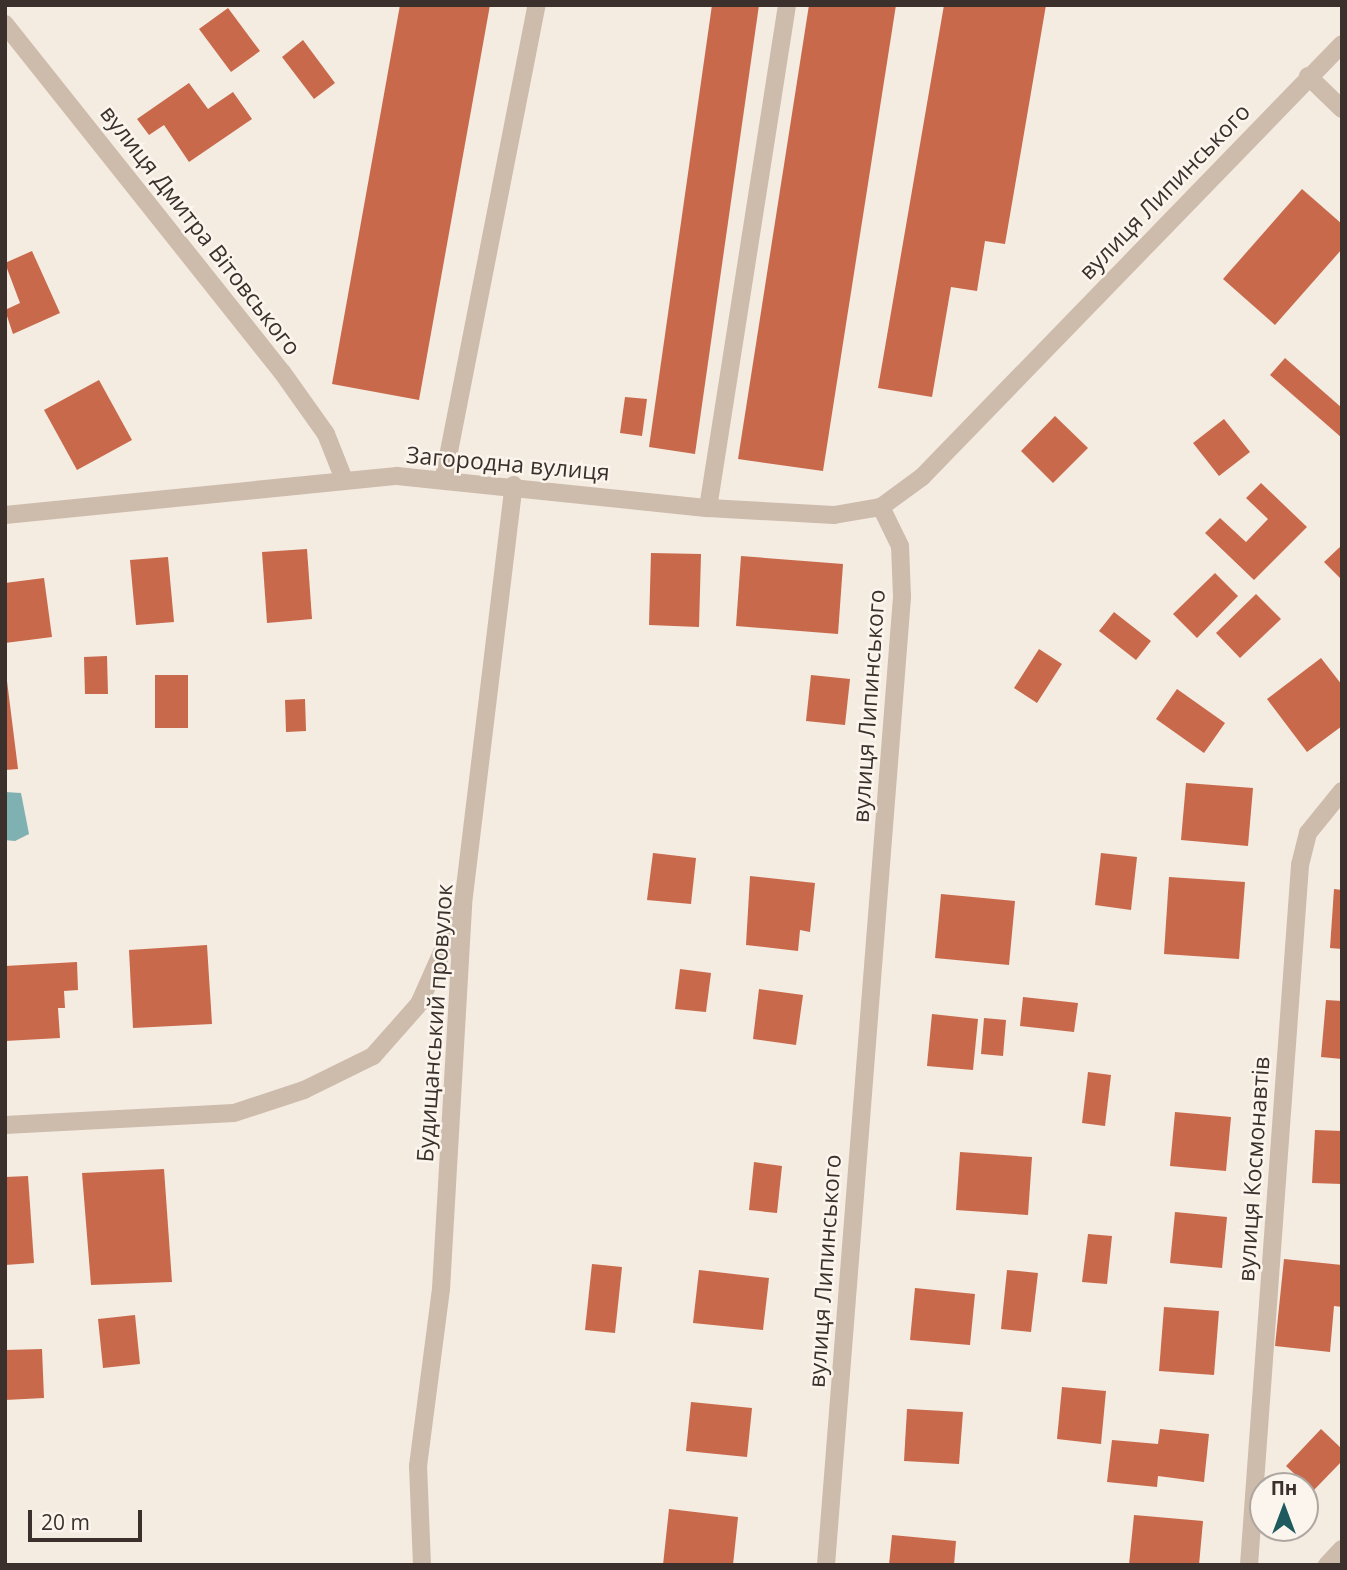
<!DOCTYPE html>
<html>
<head>
<meta charset="utf-8">
<style>
	body { margin:0 }
	#map { position:relative; width:1347px; height:1570px; overflow:hidden; background:#f4ebe1; font-family:"Open Sans",sans-serif }
	div>[style] { position:absolute }
	.water>* { inset:0; background:#7fb0b2 }
	.building>* { inset:0; background:#c8694b }
	.service>* { height:18px; margin:-9px; padding:0 9px; transform-origin:9px; border-radius:9px; background:#cdbbac }
	.minor>* { height:18px; margin:-9px; padding:0 9px; transform-origin:9px; border-radius:9px; background:#cdbbac }
	span { translate:-50% -50%; white-space:nowrap; text-align:center; line-height:1.15; -webkit-text-stroke:5px #fbf5ee; paint-order:stroke }
	.street-label { font-size:23px; color:#3b302b }
	.frame { position:absolute; inset:0; border:7px solid #3b302b; pointer-events:none }
	.north { position:absolute; left:1249px; top:1472px; width:70px; height:70px; box-sizing:border-box; background:#fbf5ee; border:2px solid #aea6a0; border-radius:50%; rotate:0deg; font-size:19px; font-weight:700; line-height:28px; text-align:center; color:#3b302b }
	.north::after { content:''; display:block; margin:auto; width:24px; height:32px; background:#1f5a5e; clip-path:polygon(50% 0,100% 100%,50% 72%,0 100%) }
	.scale { position:absolute; left:28px; top:1510px; width:114px; height:32px; box-sizing:border-box; border:4px solid #3b302b; border-top:0; padding-left:9px; font-size:21px; line-height:24px; white-space:nowrap; color:#3b302b; -webkit-text-stroke:5px #fbf5ee; paint-order:stroke }
</style>
</head>
<body>
<div id="map">
	<div class="water">
		<div style="clip-path:polygon(5px 792px,21px 793px,29px 834px,15px 841px,5px 840px)"></div>
	</div>
	<div class="building">
		<div style="clip-path:polygon(400px 5px,490px 5px,419px 400px,332px 384px)"></div>
		<div style="clip-path:polygon(712px 5px,759px 5px,695px 454px,649px 447px)"></div>
		<div style="clip-path:polygon(809px 5px,896px 5px,823px 471px,738px 459px)"></div>
		<div style="clip-path:polygon(944px 5px,1046px 5px,1005px 244px,985px 241px,977px 291px,951px 287px,932px 397px,878px 388px)"></div>
		<div style="clip-path:polygon(228px 8px,260px 51px,231px 72px,199px 29px)"></div>
		<div style="clip-path:polygon(303px 40px,335px 83px,314px 99px,282px 57px)"></div>
		<div style="clip-path:polygon(189px 83px,208px 109px,233px 92px,252px 119px,189px 162px,164px 125px,149px 135px,137px 119px)"></div>
		<div style="clip-path:polygon(1302px 189px,1342px 224px,1342px 249px,1275px 325px,1223px 279px)"></div>
		<div style="clip-path:polygon(32px 251px,60px 313px,13px 334px,5px 310px,20px 303px,5px 263px)"></div>
		<div style="clip-path:polygon(1285px 358px,1342px 408px,1342px 438px,1270px 375px)"></div>
		<div style="clip-path:polygon(99px 380px,132px 440px,77px 470px,44px 410px)"></div>
		<div style="clip-path:polygon(625px 397px,647px 399px,642px 436px,620px 433px)"></div>
		<div style="clip-path:polygon(1055px 416px,1088px 448px,1053px 483px,1021px 451px)"></div>
		<div style="clip-path:polygon(1224px 419px,1250px 452px,1219px 476px,1193px 443px)"></div>
		<div style="clip-path:polygon(1261px 483px,1307px 527px,1254px 580px,1205px 533px,1220px 518px,1246px 542px,1268px 519px,1246px 498px)"></div>
		<div style="clip-path:polygon(1342px 545px,1342px 580px,1324px 562px)"></div>
		<div style="clip-path:polygon(307px 549px,312px 619px,267px 623px,262px 552px)"></div>
		<div style="clip-path:polygon(651px 553px,701px 554px,699px 627px,649px 625px)"></div>
		<div style="clip-path:polygon(741px 556px,843px 564px,838px 634px,736px 626px)"></div>
		<div style="clip-path:polygon(168px 557px,174px 622px,136px 625px,130px 560px)"></div>
		<div style="clip-path:polygon(1215px 573px,1238px 596px,1197px 638px,1173px 614px)"></div>
		<div style="clip-path:polygon(44px 578px,52px 637px,5px 643px,5px 583px)"></div>
		<div style="clip-path:polygon(1256px 594px,1281px 619px,1240px 658px,1216px 633px)"></div>
		<div style="clip-path:polygon(1114px 612px,1151px 641px,1136px 660px,1099px 631px)"></div>
		<div style="clip-path:polygon(1039px 649px,1062px 664px,1037px 703px,1014px 688px)"></div>
		<div style="clip-path:polygon(107px 656px,108px 694px,85px 694px,84px 657px)"></div>
		<div style="clip-path:polygon(1321px 658px,1342px 685px,1342px 726px,1307px 752px,1267px 699px)"></div>
		<div style="clip-path:polygon(5px 665px,18px 769px,5px 770px)"></div>
		<div style="clip-path:polygon(155px 675px,188px 675px,188px 728px,155px 728px)"></div>
		<div style="clip-path:polygon(811px 675px,850px 679px,845px 725px,806px 721px)"></div>
		<div style="clip-path:polygon(1177px 689px,1225px 723px,1204px 753px,1156px 719px)"></div>
		<div style="clip-path:polygon(305px 699px,306px 731px,286px 732px,285px 700px)"></div>
		<div style="clip-path:polygon(1186px 783px,1253px 788px,1248px 846px,1181px 840px)"></div>
		<div style="clip-path:polygon(653px 853px,696px 858px,691px 904px,647px 900px)"></div>
		<div style="clip-path:polygon(1101px 853px,1137px 857px,1131px 910px,1095px 905px)"></div>
		<div style="clip-path:polygon(750px 876px,815px 883px,810px 932px,800px 930px,798px 951px,746px 945px)"></div>
		<div style="clip-path:polygon(1169px 877px,1245px 882px,1239px 959px,1164px 954px)"></div>
		<div style="clip-path:polygon(1334px 889px,1342px 890px,1342px 949px,1330px 948px)"></div>
		<div style="clip-path:polygon(941px 894px,1015px 901px,1009px 965px,935px 958px)"></div>
		<div style="clip-path:polygon(207px 945px,212px 1024px,133px 1028px,129px 950px)"></div>
		<div style="clip-path:polygon(77px 962px,78px 990px,64px 991px,65px 1008px,58px 1008px,60px 1038px,5px 1041px,5px 966px)"></div>
		<div style="clip-path:polygon(680px 969px,711px 973px,706px 1012px,675px 1009px)"></div>
		<div style="clip-path:polygon(759px 989px,803px 995px,796px 1045px,753px 1039px)"></div>
		<div style="clip-path:polygon(1023px 997px,1078px 1003px,1074px 1032px,1020px 1026px)"></div>
		<div style="clip-path:polygon(1326px 1000px,1342px 1001px,1342px 1059px,1321px 1057px)"></div>
		<div style="clip-path:polygon(932px 1014px,978px 1019px,973px 1070px,927px 1066px)"></div>
		<div style="clip-path:polygon(984px 1018px,1006px 1020px,1003px 1056px,981px 1054px)"></div>
		<div style="clip-path:polygon(1088px 1072px,1111px 1075px,1105px 1126px,1082px 1123px)"></div>
		<div style="clip-path:polygon(1175px 1112px,1231px 1117px,1226px 1171px,1170px 1166px)"></div>
		<div style="clip-path:polygon(1315px 1130px,1342px 1131px,1342px 1184px,1312px 1183px)"></div>
		<div style="clip-path:polygon(960px 1152px,1032px 1157px,1028px 1215px,956px 1210px)"></div>
		<div style="clip-path:polygon(754px 1162px,782px 1166px,777px 1213px,749px 1210px)"></div>
		<div style="clip-path:polygon(164px 1169px,172px 1282px,91px 1285px,82px 1173px)"></div>
		<div style="clip-path:polygon(28px 1176px,34px 1263px,5px 1265px,5px 1177px)"></div>
		<div style="clip-path:polygon(1175px 1212px,1227px 1217px,1222px 1268px,1170px 1263px)"></div>
		<div style="clip-path:polygon(1088px 1234px,1112px 1236px,1107px 1284px,1082px 1282px)"></div>
		<div style="clip-path:polygon(1284px 1259px,1342px 1265px,1342px 1307px,1334px 1306px,1330px 1352px,1275px 1346px)"></div>
		<div style="clip-path:polygon(592px 1264px,622px 1267px,615px 1333px,585px 1330px)"></div>
		<div style="clip-path:polygon(699px 1270px,769px 1278px,763px 1330px,693px 1323px)"></div>
		<div style="clip-path:polygon(1007px 1270px,1038px 1273px,1031px 1332px,1001px 1329px)"></div>
		<div style="clip-path:polygon(915px 1288px,975px 1294px,970px 1345px,910px 1340px)"></div>
		<div style="clip-path:polygon(1164px 1307px,1219px 1311px,1214px 1375px,1159px 1371px)"></div>
		<div style="clip-path:polygon(135px 1315px,140px 1364px,103px 1368px,98px 1319px)"></div>
		<div style="clip-path:polygon(42px 1349px,44px 1398px,5px 1400px,5px 1350px)"></div>
		<div style="clip-path:polygon(1062px 1387px,1106px 1391px,1101px 1444px,1057px 1439px)"></div>
		<div style="clip-path:polygon(691px 1402px,752px 1408px,747px 1457px,686px 1451px)"></div>
		<div style="clip-path:polygon(907px 1409px,963px 1412px,959px 1464px,904px 1461px)"></div>
		<div style="clip-path:polygon(1160px 1429px,1209px 1434px,1204px 1482px,1158px 1476px,1157px 1487px,1107px 1482px,1112px 1440px,1158px 1444px)"></div>
		<div style="clip-path:polygon(1321px 1429px,1342px 1449px,1342px 1461px,1313px 1491px,1286px 1466px)"></div>
		<div style="clip-path:polygon(669px 1509px,738px 1517px,733px 1565px,663px 1565px)"></div>
		<div style="clip-path:polygon(1134px 1515px,1203px 1521px,1199px 1565px,1129px 1565px)"></div>
		<div style="clip-path:polygon(892px 1535px,956px 1541px,954px 1565px,889px 1565px)"></div>
	</div>
	<div class="service">
		<div style="left:708px;top:508px;width:509px;rotate:-81.07deg"></div>
	</div>
	<div class="minor">
		<div style="left:5px;top:24px;width:445px;rotate:51.5deg"></div>
		<div style="left:282px;top:372px;width:76px;rotate:54.6deg"></div>
		<div style="left:326px;top:434px;width:46px;rotate:68.4deg"></div>
		<div style="left:1308px;top:76px;width:47px;rotate:44.1deg"></div>
		<div style="left:444px;top:477px;width:481px;rotate:-78.9deg"></div>
		<div style="left:5px;top:515px;width:394px;rotate:-5.7deg"></div>
		<div style="left:397px;top:476px;width:313px;rotate:5.9deg"></div>
		<div style="left:708px;top:508px;width:126px;rotate:3.2deg"></div>
		<div style="left:834px;top:515px;width:48px;rotate:-9.7deg"></div>
		<div style="left:881px;top:507px;width:51px;rotate:-36.2deg"></div>
		<div style="left:922px;top:477px;width:603px;rotate:-45.87deg"></div>
		<div style="left:5px;top:1125px;width:229px;rotate:-3deg"></div>
		<div style="left:234px;top:1113px;width:74px;rotate:-18.2deg"></div>
		<div style="left:304px;top:1090px;width:77px;rotate:-26.2deg"></div>
		<div style="left:373px;top:1056px;width:69px;rotate:-48.5deg"></div>
		<div style="left:419px;top:1004px;width:101px;rotate:-66deg"></div>
		<div style="left:422px;top:1565px;width:99px;rotate:-92.3deg"></div>
		<div style="left:418px;top:1466px;width:178px;rotate:-82.6deg"></div>
		<div style="left:441px;top:1289px;width:386px;rotate:-86.7deg"></div>
		<div style="left:463px;top:904px;width:422px;rotate:-83.1deg"></div>
		<div style="left:826px;top:1565px;width:971px;rotate:-85.51deg"></div>
		<div style="left:902px;top:597px;width:51px;rotate:-92.2deg"></div>
		<div style="left:900px;top:546px;width:43px;rotate:-116deg"></div>
		<div style="left:1249px;top:1565px;width:702px;rotate:-85.83deg"></div>
		<div style="left:1300px;top:865px;width:33px;rotate:-76deg"></div>
		<div style="left:1308px;top:833px;width:54px;rotate:-51deg"></div>
		<div style="left:1327px;top:1565px;width:22px;rotate:-47deg"></div>
	</div>
	<div class="street-label">
		<span style="left:1164px;top:191px;rotate:-46deg">вулиця Липинського</span>
		<span style="left:201px;top:230px;rotate:52deg">вулиця Дмитра Вітовського</span>
		<span style="left:508px;top:463px;rotate:5deg">Загородна вулиця</span>
		<span style="left:868px;top:706px;rotate:-86deg">вулиця Липинського</span>
		<span style="left:434px;top:1023px;rotate:-86deg">Будищанський провулок</span>
		<span style="left:1253px;top:1169px;rotate:-86deg">вулиця Космонавтів</span>
		<span style="left:824px;top:1271px;rotate:-86deg">вулиця Липинського</span>
	</div>
	<div class="frame"></div>
	<div class="north">Пн</div>
	<div class="scale">20 m</div>
</div>
</body>
</html>
